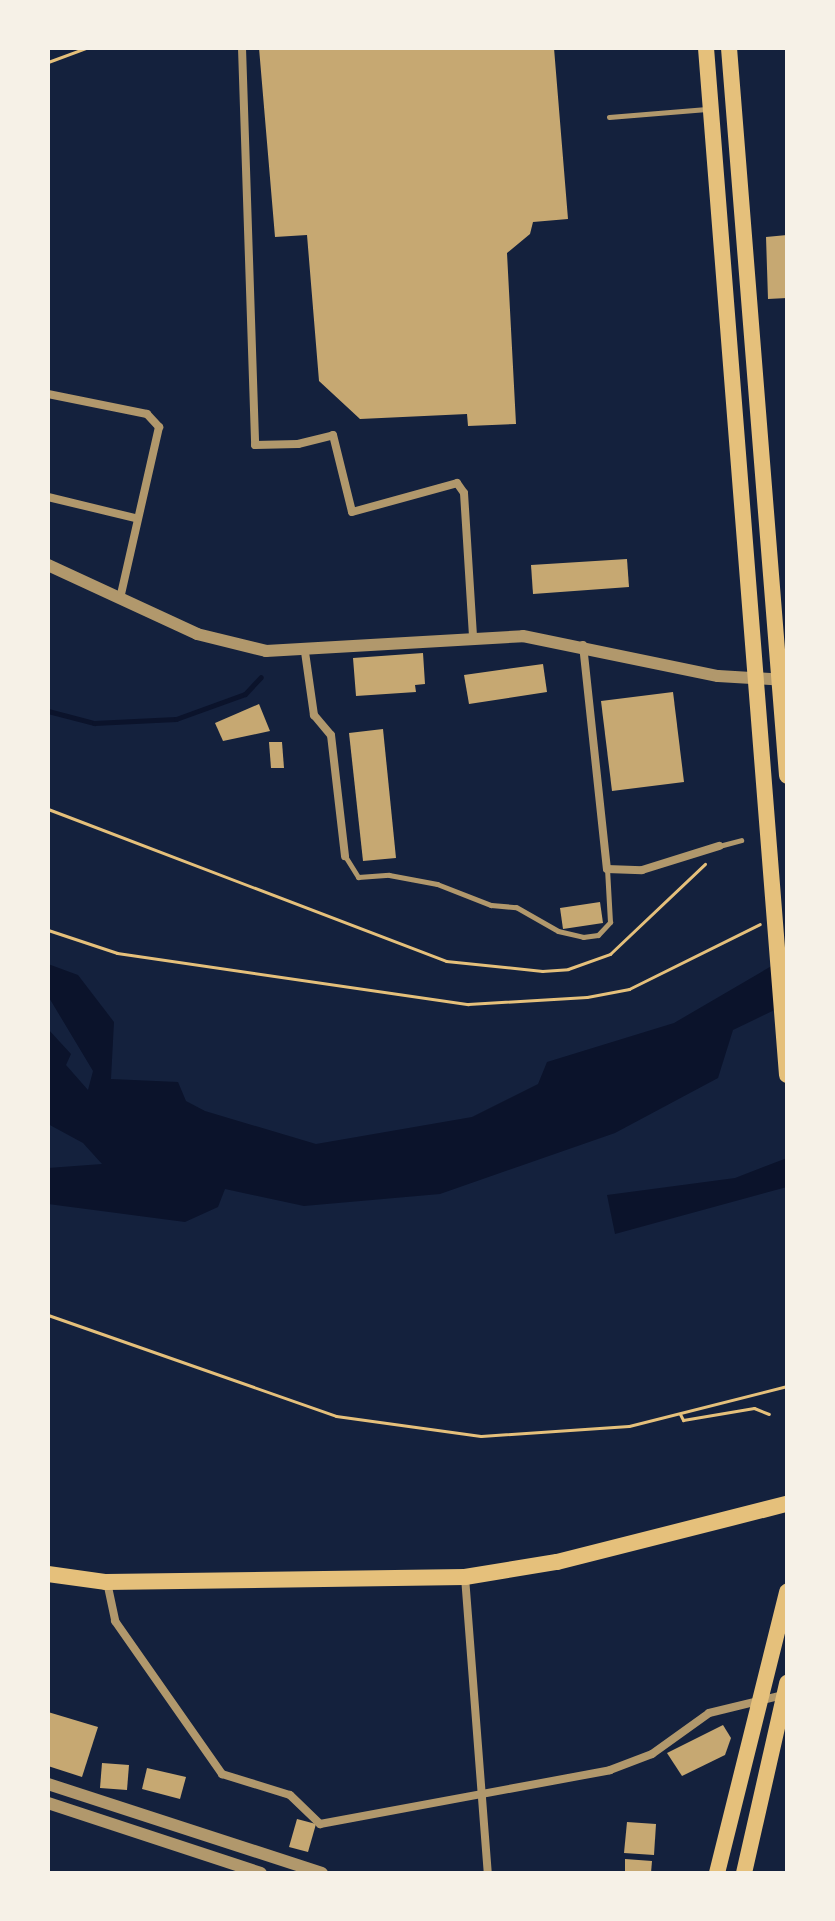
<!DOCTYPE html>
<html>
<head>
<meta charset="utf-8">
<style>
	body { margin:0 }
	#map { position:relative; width:835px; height:1921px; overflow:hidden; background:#14213d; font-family:Commissioner,sans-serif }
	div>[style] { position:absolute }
	.water>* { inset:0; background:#0b132b }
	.stream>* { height:5px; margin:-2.5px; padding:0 2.5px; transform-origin:2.5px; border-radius:2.5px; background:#0b132b }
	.building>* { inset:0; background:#c6a872 }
	.path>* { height:3px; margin:-1.5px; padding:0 1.5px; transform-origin:1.5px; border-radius:1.5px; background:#e5c07b }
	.service>* { height:5px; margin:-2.5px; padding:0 2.5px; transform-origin:2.5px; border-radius:2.5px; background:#b1986c }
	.minor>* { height:8px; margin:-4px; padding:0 4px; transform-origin:4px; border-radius:4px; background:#b1986c }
	.tertiary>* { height:12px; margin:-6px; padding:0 6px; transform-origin:6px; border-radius:6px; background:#b1986c }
	.primary>* { height:16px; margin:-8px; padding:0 8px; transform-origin:8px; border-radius:8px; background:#e5c07b }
	.trunk>* { height:16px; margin:-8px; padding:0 8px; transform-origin:8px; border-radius:8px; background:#e5c07b }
	span { translate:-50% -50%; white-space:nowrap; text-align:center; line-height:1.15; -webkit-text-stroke:8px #f6f1e7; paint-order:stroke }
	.frame { position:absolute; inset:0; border:50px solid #f6f1e7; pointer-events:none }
</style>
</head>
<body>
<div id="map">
	<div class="water">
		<div style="clip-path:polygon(787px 957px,787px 1004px,733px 1030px,718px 1078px,615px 1133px,440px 1194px,304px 1206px,225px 1189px,218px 1207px,185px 1222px,48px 1204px,48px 1168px,102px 1164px,83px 1143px,48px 1124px,48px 1029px,71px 1054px,66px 1065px,88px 1090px,93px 1071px,48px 996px,48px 964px,78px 975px,114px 1022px,111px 1079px,178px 1082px,186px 1101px,205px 1111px,316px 1144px,472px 1117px,538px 1084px,547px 1062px,674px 1023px)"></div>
		<div style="clip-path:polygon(787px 1158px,787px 1187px,615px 1234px,607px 1195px,735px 1178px)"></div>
	</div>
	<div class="stream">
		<div style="left:48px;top:711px;width:48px;rotate:14.6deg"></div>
		<div style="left:94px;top:723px;width:82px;rotate:-2.8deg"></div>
		<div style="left:176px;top:719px;width:73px;rotate:-19.9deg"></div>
		<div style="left:245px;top:694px;width:23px;rotate:-47deg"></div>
	</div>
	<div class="building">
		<div style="clip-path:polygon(259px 48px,554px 48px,568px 219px,533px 222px,530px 234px,507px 253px,516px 424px,468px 426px,467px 414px,360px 419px,319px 381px,307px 235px,275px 237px)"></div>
		<div style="clip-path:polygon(787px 235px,787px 298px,768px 299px,766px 237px)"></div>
		<div style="clip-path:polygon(627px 559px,629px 587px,533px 594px,531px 565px)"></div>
		<div style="clip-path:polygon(423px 653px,425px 684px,415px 685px,416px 692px,356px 696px,353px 658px)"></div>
		<div style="clip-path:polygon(543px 664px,547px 692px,469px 704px,464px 675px)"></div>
		<div style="clip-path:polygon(673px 692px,684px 782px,612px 791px,601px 701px)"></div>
		<div style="clip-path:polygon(259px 704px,270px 731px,223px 741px,215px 723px)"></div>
		<div style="clip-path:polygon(383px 729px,396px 858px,363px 861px,349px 733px)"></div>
		<div style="clip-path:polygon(269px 742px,282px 742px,284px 768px,271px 768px)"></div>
		<div style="clip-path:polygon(600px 902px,603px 923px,563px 929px,560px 908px)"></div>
		<div style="clip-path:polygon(48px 1712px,98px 1727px,82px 1777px,48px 1766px)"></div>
		<div style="clip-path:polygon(723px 1725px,731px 1738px,725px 1755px,682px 1776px,667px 1753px)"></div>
		<div style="clip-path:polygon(102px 1763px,129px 1765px,127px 1790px,100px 1788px)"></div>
		<div style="clip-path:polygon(147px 1768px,186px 1777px,180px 1799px,142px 1789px)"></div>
		<div style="clip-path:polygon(297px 1819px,316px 1824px,308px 1852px,289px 1847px)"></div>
		<div style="clip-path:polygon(627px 1822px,656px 1824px,654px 1855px,624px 1853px)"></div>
		<div style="clip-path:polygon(625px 1859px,652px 1861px,651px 1873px,625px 1873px)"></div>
	</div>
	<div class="path">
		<div style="left:48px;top:62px;width:40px;rotate:-20.2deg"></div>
		<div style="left:48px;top:809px;width:426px;rotate:20.9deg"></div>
		<div style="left:446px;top:961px;width:97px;rotate:5.9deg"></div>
		<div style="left:542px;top:971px;width:26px;rotate:-4deg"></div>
		<div style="left:568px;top:969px;width:45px;rotate:-19.7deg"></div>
		<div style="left:610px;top:954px;width:131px;rotate:-43.5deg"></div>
		<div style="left:48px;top:930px;width:73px;rotate:18.4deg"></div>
		<div style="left:117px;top:953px;width:355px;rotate:8.3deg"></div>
		<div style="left:468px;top:1004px;width:119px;rotate:-3.4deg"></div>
		<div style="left:587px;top:997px;width:43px;rotate:-10.8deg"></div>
		<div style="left:629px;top:989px;width:146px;rotate:-26.4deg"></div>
		<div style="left:48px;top:1315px;width:305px;rotate:19.3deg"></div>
		<div style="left:336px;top:1416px;width:146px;rotate:7.9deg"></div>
		<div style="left:481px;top:1436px;width:148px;rotate:-3.9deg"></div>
		<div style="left:629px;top:1426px;width:163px;rotate:-14.2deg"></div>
		<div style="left:680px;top:1414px;width:7px;rotate:63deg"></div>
		<div style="left:683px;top:1420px;width:72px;rotate:-9.6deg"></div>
		<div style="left:754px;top:1408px;width:16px;rotate:22deg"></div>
	</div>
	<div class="service">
		<div style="left:609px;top:117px;width:98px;rotate:-4.7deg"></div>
		<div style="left:719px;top:846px;width:23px;rotate:-15deg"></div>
		<div style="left:345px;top:856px;width:25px;rotate:58deg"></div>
		<div style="left:358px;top:877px;width:31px;rotate:-4deg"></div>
		<div style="left:389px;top:875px;width:49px;rotate:10.6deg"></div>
		<div style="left:437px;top:884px;width:58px;rotate:21.3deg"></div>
		<div style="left:491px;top:905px;width:25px;rotate:5deg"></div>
		<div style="left:516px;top:907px;width:48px;rotate:29.7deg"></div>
		<div style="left:558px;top:931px;width:26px;rotate:13deg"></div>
		<div style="left:583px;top:937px;width:15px;rotate:-8deg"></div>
		<div style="left:598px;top:935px;width:18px;rotate:-47deg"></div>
		<div style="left:610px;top:922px;width:53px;rotate:-93.2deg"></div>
	</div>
	<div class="minor">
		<div style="left:242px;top:48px;width:397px;rotate:88.1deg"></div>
		<div style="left:255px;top:445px;width:43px;rotate:-1.3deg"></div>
		<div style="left:298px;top:444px;width:36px;rotate:-14deg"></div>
		<div style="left:333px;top:435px;width:79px;rotate:76.1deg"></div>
		<div style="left:352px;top:512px;width:109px;rotate:-15.4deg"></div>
		<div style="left:457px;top:483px;width:12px;rotate:55deg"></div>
		<div style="left:464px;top:493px;width:145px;rotate:86.4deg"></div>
		<div style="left:48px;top:394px;width:101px;rotate:11.4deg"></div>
		<div style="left:147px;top:414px;width:18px;rotate:47deg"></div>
		<div style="left:159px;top:427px;width:175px;rotate:102.8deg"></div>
		<div style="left:48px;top:497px;width:89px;rotate:13.6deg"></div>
		<div style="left:583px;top:645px;width:225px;rotate:83.9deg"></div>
		<div style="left:607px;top:869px;width:35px;rotate:2deg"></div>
		<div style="left:642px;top:870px;width:81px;rotate:-17.3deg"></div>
		<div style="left:305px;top:652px;width:64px;rotate:81.9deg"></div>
		<div style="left:314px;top:715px;width:26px;rotate:50deg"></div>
		<div style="left:331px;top:735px;width:122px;rotate:83.4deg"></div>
		<div style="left:465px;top:1577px;width:297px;rotate:85.6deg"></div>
		<div style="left:107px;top:1582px;width:40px;rotate:78deg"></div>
		<div style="left:115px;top:1621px;width:187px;rotate:55deg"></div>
		<div style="left:222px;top:1774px;width:71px;rotate:17.2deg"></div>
		<div style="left:290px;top:1795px;width:42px;rotate:44deg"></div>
		<div style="left:320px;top:1824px;width:295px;rotate:-10.5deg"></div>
		<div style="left:610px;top:1770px;width:45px;rotate:-20.9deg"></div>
		<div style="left:652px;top:1754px;width:70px;rotate:-35.7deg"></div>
		<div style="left:709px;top:1713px;width:80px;rotate:-13.7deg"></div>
	</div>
	<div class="tertiary">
		<div style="left:48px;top:565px;width:164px;rotate:24.8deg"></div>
		<div style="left:197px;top:634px;width:71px;rotate:13.8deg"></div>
		<div style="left:266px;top:651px;width:257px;rotate:-3.3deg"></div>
		<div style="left:523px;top:636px;width:199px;rotate:11.6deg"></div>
		<div style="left:718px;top:676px;width:69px;rotate:3.3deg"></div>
		<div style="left:48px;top:1784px;width:288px;rotate:18deg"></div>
		<div style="left:48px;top:1803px;width:224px;rotate:18.2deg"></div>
	</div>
	<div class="primary">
		<div style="left:48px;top:1574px;width:59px;rotate:7.9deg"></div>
		<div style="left:106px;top:1582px;width:359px;rotate:-0.8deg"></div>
		<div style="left:465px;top:1577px;width:93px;rotate:-9.3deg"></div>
		<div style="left:557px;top:1562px;width:237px;rotate:-14.2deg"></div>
	</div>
	<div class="trunk">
		<div style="left:706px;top:48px;width:1030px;rotate:85.49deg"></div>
		<div style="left:729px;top:48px;width:730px;rotate:85.44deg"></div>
		<div style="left:717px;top:1873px;width:290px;rotate:-76deg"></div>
		<div style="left:744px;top:1873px;width:195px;rotate:-77.2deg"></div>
	</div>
	<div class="frame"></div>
</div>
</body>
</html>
